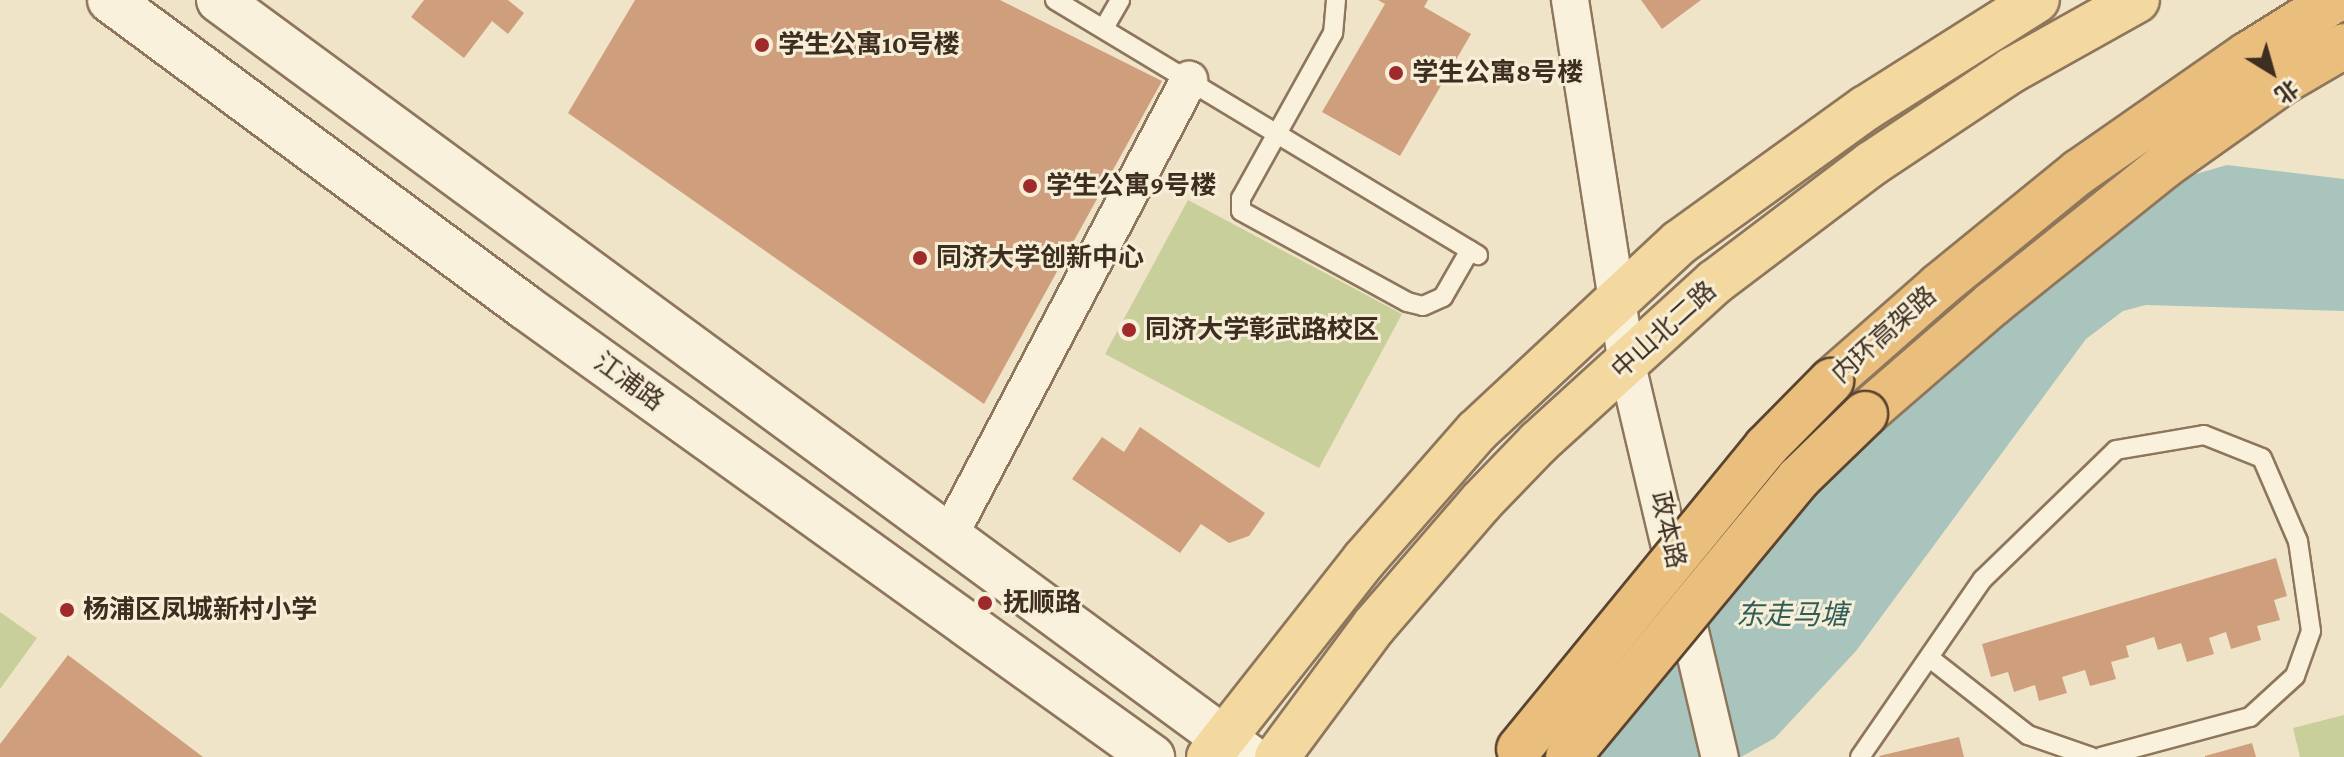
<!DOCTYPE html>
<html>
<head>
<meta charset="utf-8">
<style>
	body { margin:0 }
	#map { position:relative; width:2344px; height:757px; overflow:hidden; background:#f0e4c8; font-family:"Crimson Pro","Noto Sans SC",serif }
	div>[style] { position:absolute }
	.green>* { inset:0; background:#c9cf9b }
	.water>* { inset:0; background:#a9c4bc }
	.building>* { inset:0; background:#cf9f7d }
	.roads { filter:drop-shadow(2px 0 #8d765c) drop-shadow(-2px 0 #8d765c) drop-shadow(0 2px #8d765c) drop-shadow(0 -2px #8d765c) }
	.service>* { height:18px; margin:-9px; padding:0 9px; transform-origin:9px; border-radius:9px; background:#faf1dc }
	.minor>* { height:36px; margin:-18px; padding:0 18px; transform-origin:18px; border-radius:18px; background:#faf1dc }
	.secondary>* { height:44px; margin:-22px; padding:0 22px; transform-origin:22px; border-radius:22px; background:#faf1dc }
	.primary>* { height:44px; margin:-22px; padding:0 22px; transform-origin:22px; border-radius:22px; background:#f3d9a0 }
	.trunk>* { height:44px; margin:-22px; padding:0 22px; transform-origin:22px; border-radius:22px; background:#eabe7c }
	.bridges { filter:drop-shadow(2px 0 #5b4430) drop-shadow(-2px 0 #5b4430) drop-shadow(0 2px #5b4430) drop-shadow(0 -2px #5b4430) }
	.trunk-bridge>* { height:44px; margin:-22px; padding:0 22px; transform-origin:22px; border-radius:22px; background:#eabe7c }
	.dots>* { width:22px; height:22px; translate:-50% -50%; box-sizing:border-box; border:4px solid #f7eed8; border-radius:50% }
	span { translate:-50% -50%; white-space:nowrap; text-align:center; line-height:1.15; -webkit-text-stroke:6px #f7eed8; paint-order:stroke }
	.poi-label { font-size:26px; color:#3d2e20; font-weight:700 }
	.left { translate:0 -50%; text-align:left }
	.street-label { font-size:26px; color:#3d2e20 }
	.water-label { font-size:28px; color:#2f5d5a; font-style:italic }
	.north { position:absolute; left:2232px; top:32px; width:80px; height:80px; -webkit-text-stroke:6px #f7eed8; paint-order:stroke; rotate:143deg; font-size:22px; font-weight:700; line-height:32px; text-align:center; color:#3d2e20 }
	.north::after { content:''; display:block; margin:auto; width:28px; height:36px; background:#3d2e20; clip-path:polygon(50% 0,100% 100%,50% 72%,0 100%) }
</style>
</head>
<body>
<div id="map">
	<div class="green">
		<div style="clip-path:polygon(1188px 200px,1402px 314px,1319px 468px,1105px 354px)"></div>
		<div style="clip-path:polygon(0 612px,37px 638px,0 689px)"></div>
		<div style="clip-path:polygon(2344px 715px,2344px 757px,2300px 757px,2293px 728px)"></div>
	</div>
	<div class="water">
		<div style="clip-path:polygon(2227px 165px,2344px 179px,2344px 311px,2146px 305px,2123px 311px,2086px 339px,1856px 651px,1775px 738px,1741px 757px,1529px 757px,1857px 443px,2175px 180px)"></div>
	</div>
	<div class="building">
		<div style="clip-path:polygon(424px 0,508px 0,524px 13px,508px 34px,492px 21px,464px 58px,411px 17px)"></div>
		<div style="clip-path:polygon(635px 0,1000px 0,1162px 81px,984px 404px,568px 113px)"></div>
		<div style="clip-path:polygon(1378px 0,1428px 0,1424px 7px,1471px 34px,1400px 156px,1322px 112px,1385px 4px)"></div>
		<div style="clip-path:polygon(1641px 0,1701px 0,1662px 29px)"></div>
		<div style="clip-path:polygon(1140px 427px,1265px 513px,1249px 536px,1229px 543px,1201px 524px,1180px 553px,1072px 479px,1102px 437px,1124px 452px)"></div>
		<div style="clip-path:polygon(2276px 558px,2287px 596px,2274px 600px,2280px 620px,2257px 626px,2261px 640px,2231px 649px,2226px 632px,2209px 638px,2214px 654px,2187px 662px,2181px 643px,2158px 650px,2154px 637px,2126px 646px,2129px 657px,2111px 662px,2116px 679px,2090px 686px,2085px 670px,2062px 677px,2067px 693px,2039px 701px,2035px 685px,2014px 692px,2008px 672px,1991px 677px,1982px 644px)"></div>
		<div style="clip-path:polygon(68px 655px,203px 757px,0 757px,0 744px)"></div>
		<div style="clip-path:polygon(1959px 737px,1964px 757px,1880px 757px,1879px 756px)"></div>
		<div style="clip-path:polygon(2252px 743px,2256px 757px,2205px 757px,2205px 756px)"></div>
	</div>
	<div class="roads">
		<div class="service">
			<div style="left:1055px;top:0;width:494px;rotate:31.1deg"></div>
			<div style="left:1336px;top:0;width:33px;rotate:95deg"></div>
			<div style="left:1333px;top:33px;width:189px;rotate:119.1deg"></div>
			<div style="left:1241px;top:198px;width:13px;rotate:90deg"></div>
			<div style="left:1241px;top:211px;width:189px;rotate:28.7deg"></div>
			<div style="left:1407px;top:302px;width:16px;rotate:14deg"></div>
			<div style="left:1423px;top:306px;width:22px;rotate:-24deg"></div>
			<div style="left:1443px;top:297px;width:54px;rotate:-60.1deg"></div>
			<div style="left:1104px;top:28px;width:32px;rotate:-60deg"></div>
			<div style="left:1931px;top:659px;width:123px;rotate:38.1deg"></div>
			<div style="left:2028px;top:735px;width:67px;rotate:19.2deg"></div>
			<div style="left:1860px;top:757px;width:216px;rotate:-55.4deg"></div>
			<div style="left:1983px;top:579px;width:185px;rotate:-44.1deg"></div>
			<div style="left:2116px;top:450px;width:89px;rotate:-9.7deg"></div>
			<div style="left:2204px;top:435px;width:62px;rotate:21.6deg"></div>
			<div style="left:2262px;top:458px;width:90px;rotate:66.6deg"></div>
			<div style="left:2298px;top:541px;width:91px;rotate:81.8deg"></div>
			<div style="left:2311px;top:631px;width:48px;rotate:109.6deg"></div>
			<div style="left:2295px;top:676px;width:61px;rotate:137.7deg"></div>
			<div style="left:2250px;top:717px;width:154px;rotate:165deg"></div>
		</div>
		<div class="minor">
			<div style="left:1570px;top:0;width:369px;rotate:81.1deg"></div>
			<div style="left:1627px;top:365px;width:403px;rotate:76.7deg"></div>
			<div style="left:948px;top:538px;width:518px;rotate:-62.25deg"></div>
		</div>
		<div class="secondary">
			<div style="left:110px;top:0;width:516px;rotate:36.49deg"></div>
			<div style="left:525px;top:307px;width:772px;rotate:35.67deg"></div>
			<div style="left:219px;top:0;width:1278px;rotate:36.31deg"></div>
		</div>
		<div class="primary">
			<div style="left:1209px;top:757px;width:251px;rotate:-51.8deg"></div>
			<div style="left:1364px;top:560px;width:171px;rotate:-48.8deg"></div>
			<div style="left:1477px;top:431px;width:277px;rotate:-43deg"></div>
			<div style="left:1680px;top:242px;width:229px;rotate:-35.8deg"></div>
			<div style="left:1866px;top:108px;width:202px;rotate:-32.3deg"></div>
			<div style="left:1277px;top:757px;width:163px;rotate:-53.5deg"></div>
			<div style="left:1374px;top:626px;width:164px;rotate:-49.2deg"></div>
			<div style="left:1481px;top:502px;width:83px;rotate:-46deg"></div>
			<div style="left:1539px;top:442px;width:238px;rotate:-42.3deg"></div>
			<div style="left:1715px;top:282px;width:196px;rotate:-37.1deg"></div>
			<div style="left:1871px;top:164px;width:169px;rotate:-33.7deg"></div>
			<div style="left:2012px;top:70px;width:143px;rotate:-29.2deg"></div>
		</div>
		<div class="trunk">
			<div style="left:1831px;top:381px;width:144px;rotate:-41.3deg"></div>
			<div style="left:1939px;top:286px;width:181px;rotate:-39.2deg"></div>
			<div style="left:2079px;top:172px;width:205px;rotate:-34.9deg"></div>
			<div style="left:2247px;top:55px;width:104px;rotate:-32deg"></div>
			<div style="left:1865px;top:414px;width:168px;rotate:-40.9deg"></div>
			<div style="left:1992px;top:304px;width:221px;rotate:-38.7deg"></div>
			<div style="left:2164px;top:166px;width:147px;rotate:-35.3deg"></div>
			<div style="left:2284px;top:81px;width:69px;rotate:-30.3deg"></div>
		</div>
	</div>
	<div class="bridges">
		<div class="trunk-bridge">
			<div style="left:1519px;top:749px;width:390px;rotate:-50.7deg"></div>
			<div style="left:1766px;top:447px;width:93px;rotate:-45.4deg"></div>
			<div style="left:1568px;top:757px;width:362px;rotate:-50.4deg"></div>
			<div style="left:1799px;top:478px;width:92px;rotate:-44.1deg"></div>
		</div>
	</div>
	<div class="dots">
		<div style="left:762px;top:45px;background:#9e2a2b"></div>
		<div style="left:1396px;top:73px;background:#9e2a2b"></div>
		<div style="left:1030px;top:186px;background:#9e2a2b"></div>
		<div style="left:920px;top:258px;background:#9e2a2b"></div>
		<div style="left:1129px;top:330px;background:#9e2a2b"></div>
		<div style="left:985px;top:603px;background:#9e2a2b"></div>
		<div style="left:67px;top:610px;background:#9e2a2b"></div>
	</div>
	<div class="poi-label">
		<span class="left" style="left:778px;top:45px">学生公寓10号楼</span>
		<span class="left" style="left:1412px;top:73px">学生公寓8号楼</span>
		<span class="left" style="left:1046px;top:186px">学生公寓9号楼</span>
		<span class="left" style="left:936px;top:258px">同济大学创新中心</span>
		<span class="left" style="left:1145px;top:330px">同济大学彰武路校区</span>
		<span class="left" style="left:1003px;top:603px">抚顺路</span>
		<span class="left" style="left:83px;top:610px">杨浦区凤城新村小学</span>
	</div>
	<div class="street-label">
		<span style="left:1664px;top:330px;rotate:-42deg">中山北二路</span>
		<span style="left:1884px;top:335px;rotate:-42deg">内环高架路</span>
		<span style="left:629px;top:382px;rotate:36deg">江浦路</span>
		<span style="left:1668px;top:530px;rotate:77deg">政本路</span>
	</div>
	<div class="water-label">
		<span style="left:1792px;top:615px">东走马塘</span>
	</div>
	<div class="north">北</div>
</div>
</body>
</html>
